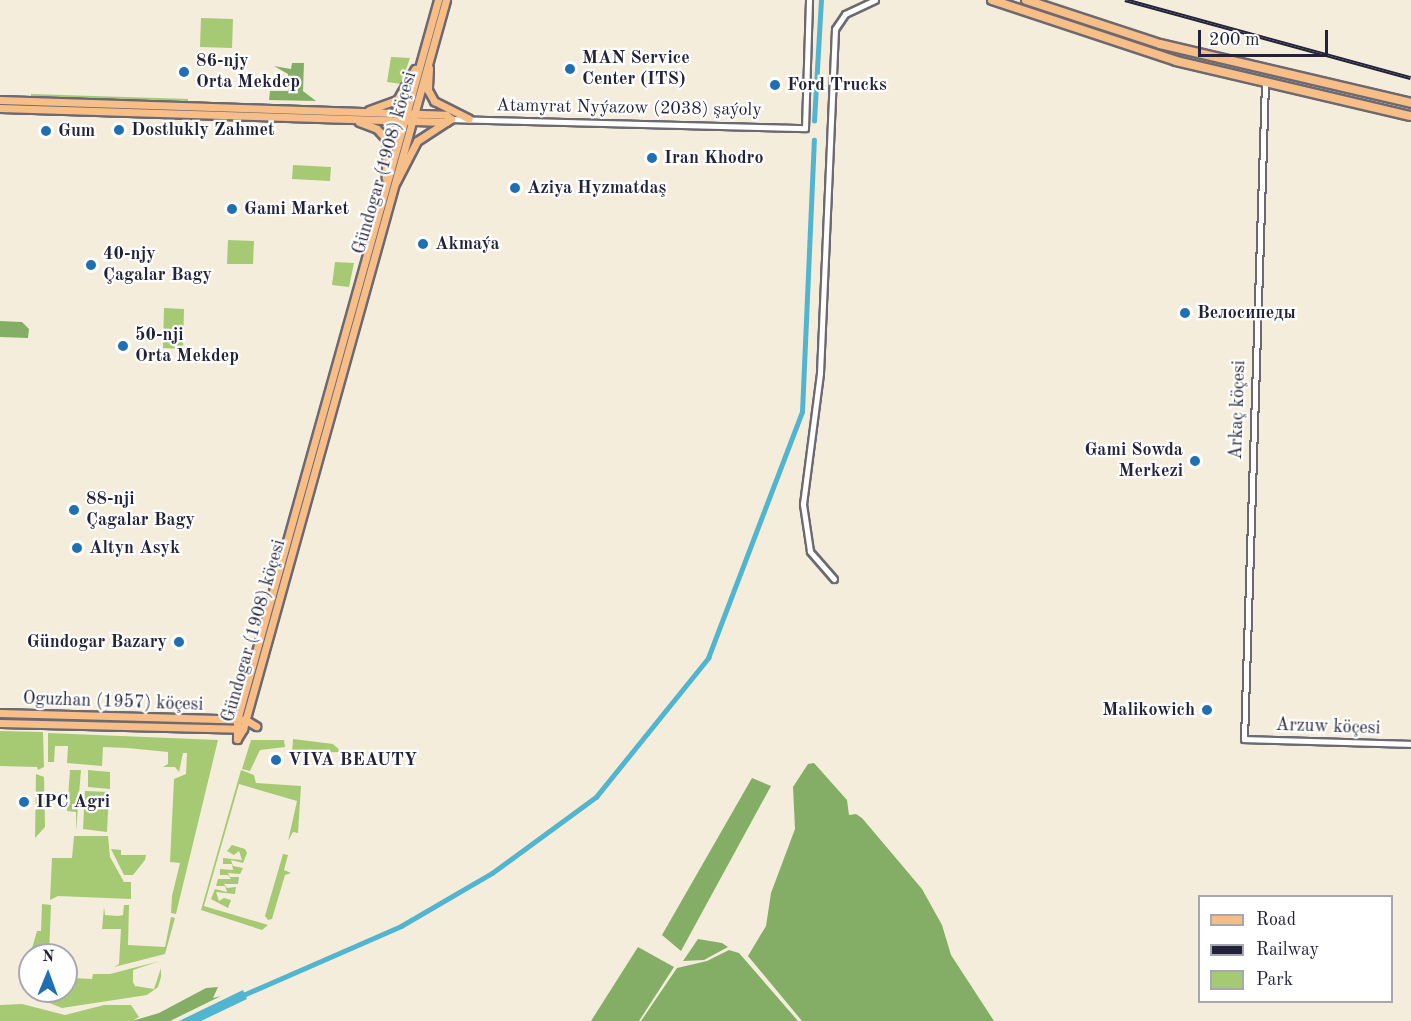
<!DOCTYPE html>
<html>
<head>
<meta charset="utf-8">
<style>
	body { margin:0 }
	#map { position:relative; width:1411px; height:1021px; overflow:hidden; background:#f5eddb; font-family:"Old Standard TT",serif }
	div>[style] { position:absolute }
	.green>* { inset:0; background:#a5ca73 }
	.forest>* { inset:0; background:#84ae65 }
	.water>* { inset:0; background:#51b5d0 }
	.canal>* { height:4.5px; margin:-2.25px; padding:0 2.25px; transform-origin:2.25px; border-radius:2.25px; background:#51b5d0 }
	.roads { filter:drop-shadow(2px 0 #6c6973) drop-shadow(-2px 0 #6c6973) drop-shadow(0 2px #6c6973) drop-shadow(0 -2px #6c6973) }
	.minor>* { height:5px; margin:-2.5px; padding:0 2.5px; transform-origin:2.5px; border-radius:2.5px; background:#fff }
	.major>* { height:7px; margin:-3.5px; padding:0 3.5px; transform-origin:3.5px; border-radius:3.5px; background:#f7be87 }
	.highway>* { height:8px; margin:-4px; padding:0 4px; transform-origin:4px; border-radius:4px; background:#f7be87 }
	.rail>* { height:4px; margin-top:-2px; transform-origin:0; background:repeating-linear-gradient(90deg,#fff 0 4.5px,#22223b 0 9px); box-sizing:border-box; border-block:2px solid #22223b }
	.dots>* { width:16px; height:16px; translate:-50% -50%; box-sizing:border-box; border:3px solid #fff; border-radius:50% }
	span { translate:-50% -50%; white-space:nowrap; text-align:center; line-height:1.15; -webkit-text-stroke:4.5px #fff; paint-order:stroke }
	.poi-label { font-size:18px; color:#22223b; font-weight:700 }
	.left { translate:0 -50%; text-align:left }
	.right { translate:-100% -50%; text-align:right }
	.street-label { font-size:18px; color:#22223b }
	.legend { position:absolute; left:1198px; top:895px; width:195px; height:108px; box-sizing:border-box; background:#fff; border:2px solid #a7a7b1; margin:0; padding:8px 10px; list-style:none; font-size:18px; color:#22223b }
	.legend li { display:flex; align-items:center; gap:12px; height:30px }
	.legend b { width:30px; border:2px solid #a7a7b1 }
	.north { position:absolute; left:18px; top:943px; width:60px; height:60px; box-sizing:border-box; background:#fff; border:2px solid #a7a7b1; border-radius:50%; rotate:1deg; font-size:16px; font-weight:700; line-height:24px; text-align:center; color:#22223b }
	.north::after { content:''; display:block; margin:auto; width:21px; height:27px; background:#1f6fb2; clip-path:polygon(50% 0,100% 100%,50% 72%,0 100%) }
	.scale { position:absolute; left:1198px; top:30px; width:130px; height:27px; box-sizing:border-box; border:3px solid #22223b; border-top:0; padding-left:8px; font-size:18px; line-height:21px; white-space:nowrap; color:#22223b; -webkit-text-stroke:4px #fff; paint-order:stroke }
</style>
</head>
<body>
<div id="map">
	<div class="green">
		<div style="clip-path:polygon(201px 18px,233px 19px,232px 48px,200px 47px)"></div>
		<div style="clip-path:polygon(391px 57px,410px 58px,401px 84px,387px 82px)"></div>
		<div style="clip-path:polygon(31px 94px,188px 99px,188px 101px,31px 96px)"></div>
		<div style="clip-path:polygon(293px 165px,331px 167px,330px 181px,292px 179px)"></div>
		<div style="clip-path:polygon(228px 240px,254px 241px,253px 264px,227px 264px)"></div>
		<div style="clip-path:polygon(335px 262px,354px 263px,349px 287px,332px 285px)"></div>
		<div style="clip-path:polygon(164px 308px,184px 309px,183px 349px,163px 348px)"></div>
		<div style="clip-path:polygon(0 731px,43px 732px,44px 767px,38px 770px,37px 767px,0 766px)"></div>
		<div style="clip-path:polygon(48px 733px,218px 740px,176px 914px,171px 913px,172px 896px,180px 863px,170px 862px,174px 779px,186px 774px,187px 753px,183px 753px,179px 772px,175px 767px,163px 767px,168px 764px,168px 752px,127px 748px,103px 747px,102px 766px,67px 763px,68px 746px,55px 746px,54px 762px,48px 762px)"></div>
		<div style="clip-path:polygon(293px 739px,333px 744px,342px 752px,292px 753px)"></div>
		<div style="clip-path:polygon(251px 740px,284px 740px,285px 747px,260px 750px,250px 771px,242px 769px)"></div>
		<div style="clip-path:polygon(66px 770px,81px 770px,76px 831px,76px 812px,67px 811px,70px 770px)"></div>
		<div style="clip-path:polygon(88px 770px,110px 772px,110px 789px,88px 787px)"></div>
		<div style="clip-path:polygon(241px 770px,254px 775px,256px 783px,301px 786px,298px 833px,293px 832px,288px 841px,297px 801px,239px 784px,204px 906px,268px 925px,262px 930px,201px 910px)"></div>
		<div style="clip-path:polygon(36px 774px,44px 777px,45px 827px,35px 838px)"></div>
		<div style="clip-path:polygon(85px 791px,109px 792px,107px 832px,83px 829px)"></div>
		<div style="clip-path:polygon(74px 836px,108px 836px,110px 857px,124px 882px,131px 882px,131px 899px,58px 896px,50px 900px,52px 858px,72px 858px)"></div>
		<div style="clip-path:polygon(232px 845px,245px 849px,247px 853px,243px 863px,231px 860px,233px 866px,243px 868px,240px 874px,228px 873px,230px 877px,239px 877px,238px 884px,224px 884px,227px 888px,236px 887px,235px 894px,216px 892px,219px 901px,224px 898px,231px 900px,228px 908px,211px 899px,215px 889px,227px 892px,225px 886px,216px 886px,218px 879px,231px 879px,228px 875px,220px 875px,220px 869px,233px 870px,232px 864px,223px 864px,223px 858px,242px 860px,239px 851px,234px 855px,227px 851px)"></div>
		<div style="clip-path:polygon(111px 849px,121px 850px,121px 855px,146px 855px,145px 860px,133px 875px,124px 875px)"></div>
		<div style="clip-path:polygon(283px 854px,288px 855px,284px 870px,291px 873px,285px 875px,272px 919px,268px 920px,265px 916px)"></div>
		<div style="clip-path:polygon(42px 904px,51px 905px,49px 955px,30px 955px,37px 931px,41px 931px)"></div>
		<div style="clip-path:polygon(124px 905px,129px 905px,128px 945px,165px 947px,171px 917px,175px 918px,165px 954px,114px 967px,119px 964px,121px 929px,102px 929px,104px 907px,105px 915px,118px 916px,123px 915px)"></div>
		<div style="clip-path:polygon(30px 958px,30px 991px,66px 991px,73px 987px,66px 973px,73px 973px,73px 978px,92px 979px,93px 974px,110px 974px,160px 961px,133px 970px,133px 982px,135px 986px,154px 989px,161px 968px,161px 977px,158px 987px,147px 995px,62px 1008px,32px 996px,29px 991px,29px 987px)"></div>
		<div style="clip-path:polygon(22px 1004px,65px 1015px,104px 1005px,131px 1005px,139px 1017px,132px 1021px,0 1021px,0 1005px)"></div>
	</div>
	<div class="forest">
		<div style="clip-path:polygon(292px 63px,304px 63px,303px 91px,316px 101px,269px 100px,270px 91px,288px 91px,288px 74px,274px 66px,291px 69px)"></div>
		<div style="clip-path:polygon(0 321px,22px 322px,29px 329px,28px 338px,0 337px)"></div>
		<div style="clip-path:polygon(814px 763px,847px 800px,849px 815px,856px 814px,862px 818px,922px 889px,942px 925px,951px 955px,994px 1021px,802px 1021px,748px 956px,766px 926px,771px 893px,795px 829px,793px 787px,808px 764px)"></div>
		<div style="clip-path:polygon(752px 778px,771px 786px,681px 951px,662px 935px)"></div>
		<div style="clip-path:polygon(698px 939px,722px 943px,728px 947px,704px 960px,683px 961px)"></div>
		<div style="clip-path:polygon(638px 947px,674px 967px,639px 1021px,591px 1021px)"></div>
		<div style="clip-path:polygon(729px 950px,739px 953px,798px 1021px,641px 1021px,677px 968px,707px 961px)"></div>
		<div style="clip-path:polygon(218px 987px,213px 998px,221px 996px,170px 1021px,132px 1021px,159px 1013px,206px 988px)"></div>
	</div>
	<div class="water">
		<div style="clip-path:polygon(243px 990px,247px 999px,201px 1021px,179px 1021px)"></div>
	</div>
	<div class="canal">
		<div style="left:814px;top:121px;width:121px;rotate:-86.7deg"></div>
		<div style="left:241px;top:996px;width:175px;rotate:-23.6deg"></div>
		<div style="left:401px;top:926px;width:105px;rotate:-30.2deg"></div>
		<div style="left:492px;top:873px;width:129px;rotate:-36.2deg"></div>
		<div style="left:596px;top:797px;width:179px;rotate:-51.1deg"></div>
		<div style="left:708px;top:658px;width:263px;rotate:-69.1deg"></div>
		<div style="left:802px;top:412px;width:272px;rotate:-87.5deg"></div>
	</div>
	<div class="roads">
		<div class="minor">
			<div style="left:1265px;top:82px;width:657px;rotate:91.83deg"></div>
			<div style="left:1244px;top:739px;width:167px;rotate:1.7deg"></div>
			<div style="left:451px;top:119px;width:354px;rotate:1.5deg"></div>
			<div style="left:805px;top:128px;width:128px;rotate:-88.2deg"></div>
			<div style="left:834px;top:579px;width:37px;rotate:-131deg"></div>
			<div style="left:810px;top:551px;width:48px;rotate:-98.5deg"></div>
			<div style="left:803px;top:504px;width:132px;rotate:-82.6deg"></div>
			<div style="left:820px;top:373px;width:344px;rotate:-87.5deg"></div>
			<div style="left:835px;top:29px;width:18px;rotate:-56deg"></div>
			<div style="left:845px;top:14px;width:33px;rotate:-25deg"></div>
		</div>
		<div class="major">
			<div style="left:429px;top:68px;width:22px;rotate:93deg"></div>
			<div style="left:428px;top:90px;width:13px;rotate:61deg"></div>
			<div style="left:434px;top:101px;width:39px;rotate:27deg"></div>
			<div style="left:0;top:100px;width:446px;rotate:1.9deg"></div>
			<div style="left:446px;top:115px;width:6px;rotate:39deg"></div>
			<div style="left:0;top:108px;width:446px;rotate:1.8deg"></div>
			<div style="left:446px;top:122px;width:6px;rotate:-31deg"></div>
			<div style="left:369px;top:110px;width:30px;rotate:-20deg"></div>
			<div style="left:397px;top:100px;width:36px;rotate:-60deg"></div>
			<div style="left:359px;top:122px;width:19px;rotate:21deg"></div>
			<div style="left:377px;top:129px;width:15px;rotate:48deg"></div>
			<div style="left:387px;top:140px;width:38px;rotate:92deg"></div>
			<div style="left:396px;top:182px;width:46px;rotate:-62.9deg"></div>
			<div style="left:417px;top:141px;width:35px;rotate:-33deg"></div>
			<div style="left:0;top:713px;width:246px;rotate:1.6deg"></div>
			<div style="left:246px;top:720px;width:12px;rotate:31deg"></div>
			<div style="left:0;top:723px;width:239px;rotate:1.4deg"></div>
			<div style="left:237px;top:739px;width:12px;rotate:-59deg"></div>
			<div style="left:243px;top:729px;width:757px;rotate:-74.44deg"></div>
			<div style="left:237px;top:739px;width:19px;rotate:-90deg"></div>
			<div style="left:237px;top:720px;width:748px;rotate:-74.4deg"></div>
		</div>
		<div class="highway">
			<div style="left:992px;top:0;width:194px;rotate:18.3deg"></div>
			<div style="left:1176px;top:61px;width:241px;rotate:13.2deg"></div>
			<div style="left:1026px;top:0;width:141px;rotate:18.2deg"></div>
			<div style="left:1160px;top:44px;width:258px;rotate:13.2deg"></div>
		</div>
	</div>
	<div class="rail">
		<div style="left:1125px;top:0;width:296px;rotate:15.3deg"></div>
	</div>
	<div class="dots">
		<div style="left:570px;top:69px;background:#1f6fb2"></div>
		<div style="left:184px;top:72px;background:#1f6fb2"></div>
		<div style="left:775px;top:85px;background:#1f6fb2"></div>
		<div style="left:119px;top:130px;background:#1f6fb2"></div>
		<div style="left:46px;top:131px;background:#1f6fb2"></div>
		<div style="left:652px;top:158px;background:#1f6fb2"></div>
		<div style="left:515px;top:188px;background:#1f6fb2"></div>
		<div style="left:232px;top:209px;background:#1f6fb2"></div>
		<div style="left:423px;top:244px;background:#1f6fb2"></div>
		<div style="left:91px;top:265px;background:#1f6fb2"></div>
		<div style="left:1185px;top:313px;background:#1f6fb2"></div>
		<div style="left:123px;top:346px;background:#1f6fb2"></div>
		<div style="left:1195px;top:461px;background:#1f6fb2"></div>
		<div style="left:74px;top:510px;background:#1f6fb2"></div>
		<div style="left:77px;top:548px;background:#1f6fb2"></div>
		<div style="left:179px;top:642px;background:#1f6fb2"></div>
		<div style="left:1207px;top:710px;background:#1f6fb2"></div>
		<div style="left:276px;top:760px;background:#1f6fb2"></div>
		<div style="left:24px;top:802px;background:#1f6fb2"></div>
	</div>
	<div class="poi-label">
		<span class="left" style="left:582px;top:69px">MAN Service<br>Center (ITS)</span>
		<span class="left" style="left:196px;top:72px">86-njy<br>Orta Mekdep</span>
		<span class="left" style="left:787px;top:85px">Ford Trucks</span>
		<span class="left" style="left:131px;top:130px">Dostlukly Zahmet</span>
		<span class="left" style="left:58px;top:131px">Gum</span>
		<span class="left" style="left:664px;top:158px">Iran Khodro</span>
		<span class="left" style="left:527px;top:188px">Aziya Hyzmatdaş</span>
		<span class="left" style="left:244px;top:209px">Gami Market</span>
		<span class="left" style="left:435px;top:244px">Аkmaýa</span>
		<span class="left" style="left:103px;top:265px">40-njy<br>Çagalar Bagy</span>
		<span class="left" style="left:1197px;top:313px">Велосипеды</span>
		<span class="left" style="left:135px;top:346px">50-nji<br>Orta Mekdep</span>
		<span class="right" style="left:1183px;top:461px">Gami Sowda<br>Merkezi</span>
		<span class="left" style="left:86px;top:510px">88-nji<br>Çagalar Bagy</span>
		<span class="left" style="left:89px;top:548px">Altyn Asyk</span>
		<span class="right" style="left:167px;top:642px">Gündogar Bazary</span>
		<span class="right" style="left:1195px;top:710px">Malikowich</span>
		<span class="left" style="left:288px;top:760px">VIVA BEAUTY</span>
		<span class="left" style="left:36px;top:802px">IPC Agri</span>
	</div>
	<div class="street-label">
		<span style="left:629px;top:108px;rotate:1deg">Atamyrat Nyýazow (2038) şaýoly</span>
		<span style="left:385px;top:163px;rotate:-74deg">Gündogar (1908) köçesi</span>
		<span style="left:1238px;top:410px;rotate:-88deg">Arkaç köçesi</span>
		<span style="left:254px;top:631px;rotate:-74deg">Gündogar (1908) köçesi</span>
		<span style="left:113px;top:702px;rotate:2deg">Oguzhan (1957) köçesi</span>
		<span style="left:1328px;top:727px;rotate:2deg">Arzuw köçesi</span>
	</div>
	<ul class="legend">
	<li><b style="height:8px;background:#f7be87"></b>Road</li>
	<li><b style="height:8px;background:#22223b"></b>Railway</li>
	<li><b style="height:16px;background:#a5ca73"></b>Park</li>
	</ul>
	<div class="north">N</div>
	<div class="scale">200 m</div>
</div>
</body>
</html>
